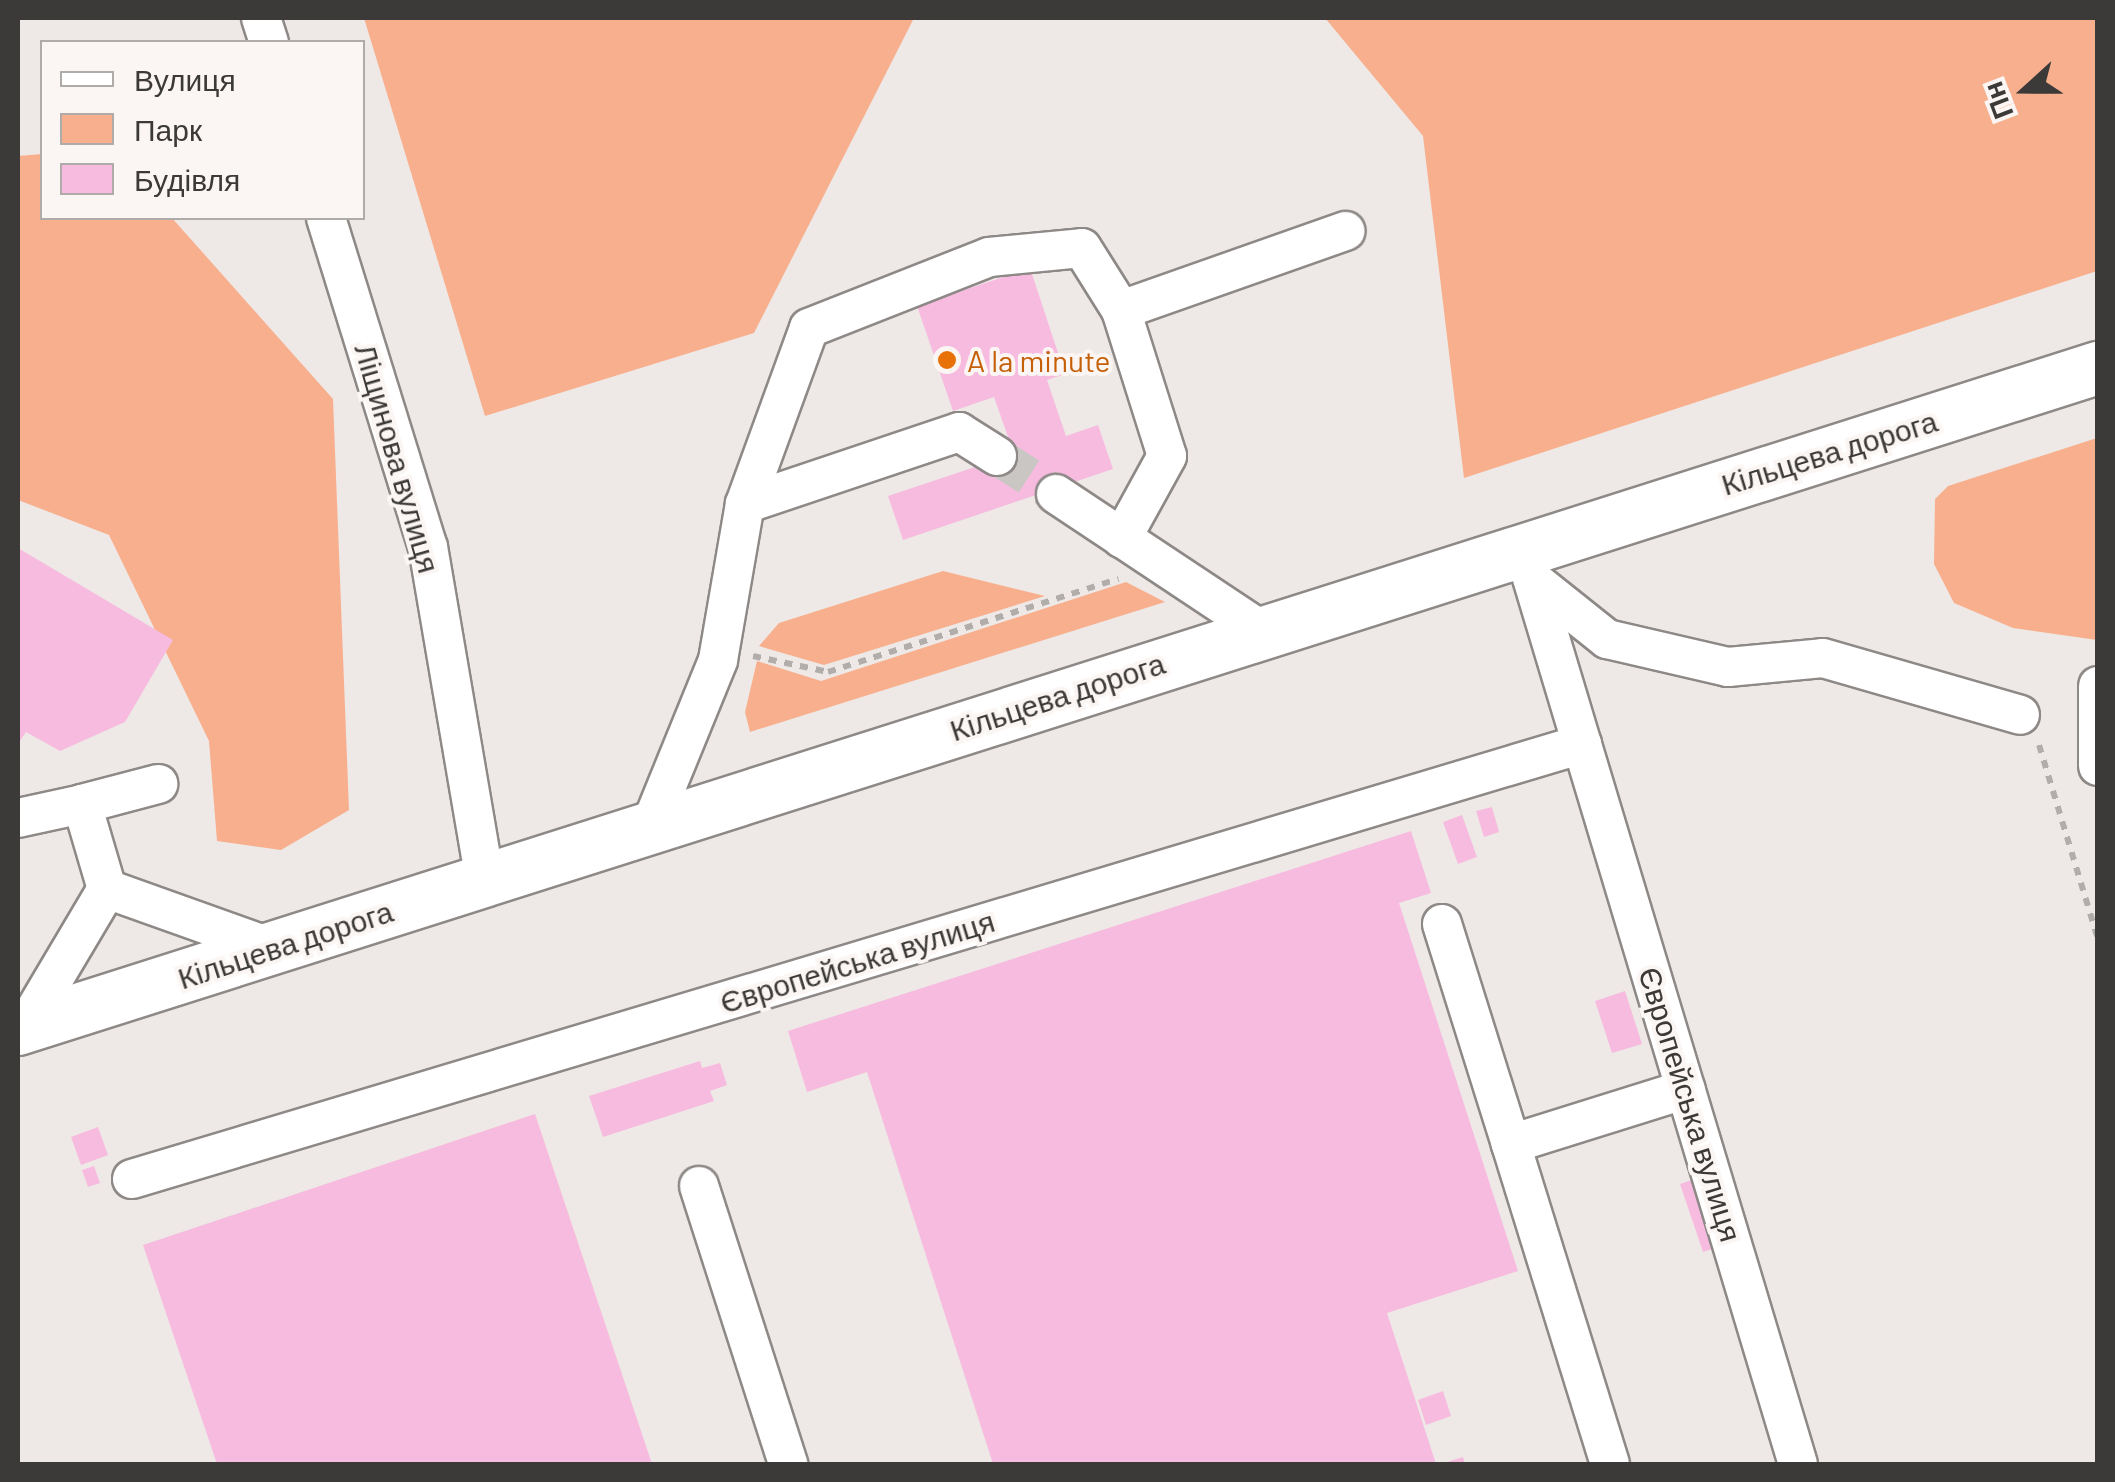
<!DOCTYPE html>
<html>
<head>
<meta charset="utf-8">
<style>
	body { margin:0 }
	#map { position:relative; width:2115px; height:1482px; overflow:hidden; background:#eee9e6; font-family:Barlow,sans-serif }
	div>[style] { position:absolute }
	.green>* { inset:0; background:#f8af8d }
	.building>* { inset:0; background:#f7bbdf }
	.minor-tunnel>* { height:38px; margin-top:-19px; transform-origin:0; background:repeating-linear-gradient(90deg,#cac6c3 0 38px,transparent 0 57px) }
	.path>* { height:6px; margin-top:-3px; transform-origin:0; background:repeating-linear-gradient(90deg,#b1adab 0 8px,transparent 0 16px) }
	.roads { filter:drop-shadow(2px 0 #8e8987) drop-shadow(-2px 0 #8e8987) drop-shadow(0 2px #8e8987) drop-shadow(0 -2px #8e8987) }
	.minor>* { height:38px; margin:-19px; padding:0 19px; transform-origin:19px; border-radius:19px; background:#fff }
	.highway>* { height:52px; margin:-26px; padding:0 26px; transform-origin:26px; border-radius:26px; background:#fff }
	.dots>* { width:28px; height:28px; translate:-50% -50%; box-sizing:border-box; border:5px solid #fbf6f4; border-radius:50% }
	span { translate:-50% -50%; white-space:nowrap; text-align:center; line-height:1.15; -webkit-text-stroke:8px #fbf6f4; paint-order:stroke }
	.food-label { font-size:30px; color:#c56008 }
	.left { translate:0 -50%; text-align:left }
	.street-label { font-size:30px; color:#3c3a39 }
	.frame { position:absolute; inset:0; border:20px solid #3c3a39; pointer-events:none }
	.legend { position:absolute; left:40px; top:40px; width:325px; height:180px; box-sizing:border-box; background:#fbf6f4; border:2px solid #afaba9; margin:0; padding:12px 18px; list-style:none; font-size:30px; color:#3c3a39 }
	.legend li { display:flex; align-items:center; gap:20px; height:50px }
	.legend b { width:50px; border:2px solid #afaba9 }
	.north { position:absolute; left:1975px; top:40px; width:100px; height:100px; -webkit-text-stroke:8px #fbf6f4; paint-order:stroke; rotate:249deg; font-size:28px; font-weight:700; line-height:40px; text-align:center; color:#3c3a39 }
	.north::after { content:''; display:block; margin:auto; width:35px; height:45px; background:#3c3a39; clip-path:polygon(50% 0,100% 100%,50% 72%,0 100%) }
</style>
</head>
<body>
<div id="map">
	<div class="green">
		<div style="clip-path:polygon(364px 18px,914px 18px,754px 333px,485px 416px)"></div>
		<div style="clip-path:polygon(1325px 18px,2097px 18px,2097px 271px,1464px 478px,1423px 136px)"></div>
		<div style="clip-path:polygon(42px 154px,42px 218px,172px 218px,333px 399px,349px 810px,281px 850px,217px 841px,209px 741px,109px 535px,18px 500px,18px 156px)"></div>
		<div style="clip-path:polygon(2097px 438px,2097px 640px,2013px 628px,1954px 603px,1934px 564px,1935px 499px,1948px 486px)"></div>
		<div style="clip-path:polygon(943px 571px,1045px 596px,824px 665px,759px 646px,779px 623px)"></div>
		<div style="clip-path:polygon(1126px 582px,1165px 602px,750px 732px,745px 712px,757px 661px,821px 681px)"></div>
	</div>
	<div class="building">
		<div style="clip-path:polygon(1030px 268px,1065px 374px,1047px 380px,1066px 436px,1098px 425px,1113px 469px,903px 540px,888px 496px,1014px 454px,994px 397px,953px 411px,917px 306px)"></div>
		<div style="clip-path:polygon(18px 548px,173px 640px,125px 722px,60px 751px,26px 732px,18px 744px)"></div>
		<div style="clip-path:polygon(1492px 807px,1499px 832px,1484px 837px,1476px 811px)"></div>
		<div style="clip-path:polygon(1462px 815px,1477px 857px,1458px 864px,1443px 822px)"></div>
		<div style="clip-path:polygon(1411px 831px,1431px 893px,1399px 903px,1518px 1271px,1387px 1313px,1436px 1464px,993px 1464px,867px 1072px,807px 1092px,788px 1031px)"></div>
		<div style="clip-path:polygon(1625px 991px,1642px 1044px,1612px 1053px,1595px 1001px)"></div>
		<div style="clip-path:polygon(700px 1061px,702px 1068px,720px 1063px,727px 1085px,710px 1091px,714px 1101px,603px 1137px,589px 1096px)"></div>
		<div style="clip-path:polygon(535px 1114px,652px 1464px,217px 1464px,143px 1245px)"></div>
		<div style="clip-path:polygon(98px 1127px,108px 1155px,81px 1165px,71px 1137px)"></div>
		<div style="clip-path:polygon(94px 1166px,100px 1183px,88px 1187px,82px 1170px)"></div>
		<div style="clip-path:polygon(1704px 1176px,1727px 1244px,1703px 1252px,1680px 1184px)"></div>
		<div style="clip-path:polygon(1443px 1391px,1451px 1416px,1426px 1425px,1418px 1400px)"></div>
		<div style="clip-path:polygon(1463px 1457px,1465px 1464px,1441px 1464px)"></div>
	</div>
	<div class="minor-tunnel">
		<div style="left:997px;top:456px;width:70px;rotate:32.8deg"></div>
	</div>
	<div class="path">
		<div style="left:753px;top:656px;width:77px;rotate:12deg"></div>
		<div style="left:828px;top:672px;width:305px;rotate:-17.8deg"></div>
		<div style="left:2039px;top:745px;width:203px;rotate:73.1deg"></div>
	</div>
	<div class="roads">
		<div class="minor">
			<div style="left:261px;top:18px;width:25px;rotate:72deg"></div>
			<div style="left:326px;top:218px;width:344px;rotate:72.8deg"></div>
			<div style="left:428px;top:547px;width:338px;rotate:80.3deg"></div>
			<div style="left:1121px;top:310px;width:238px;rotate:-19.4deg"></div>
			<div style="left:1056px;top:494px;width:246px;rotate:33.6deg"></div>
			<div style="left:745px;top:504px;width:187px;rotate:-70deg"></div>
			<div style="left:809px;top:328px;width:193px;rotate:-21.5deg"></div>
			<div style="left:989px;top:257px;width:93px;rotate:-5.5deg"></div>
			<div style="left:1082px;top:248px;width:73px;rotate:57.8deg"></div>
			<div style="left:1121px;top:310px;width:153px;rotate:72.5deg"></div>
			<div style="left:1167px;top:456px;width:94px;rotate:118.8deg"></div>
			<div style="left:1523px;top:548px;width:956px;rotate:73.29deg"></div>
			<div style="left:1533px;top:580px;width:95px;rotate:38.6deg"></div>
			<div style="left:1607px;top:639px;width:124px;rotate:13deg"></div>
			<div style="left:1728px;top:667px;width:95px;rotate:-5.4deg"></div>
			<div style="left:1823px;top:658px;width:205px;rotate:16.1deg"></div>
			<div style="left:2098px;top:686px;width:80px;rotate:90deg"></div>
			<div style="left:82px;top:804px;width:79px;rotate:-14.7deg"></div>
			<div style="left:18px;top:818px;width:66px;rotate:-12.3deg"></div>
			<div style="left:82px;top:804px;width:89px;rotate:73.6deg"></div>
			<div style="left:107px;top:889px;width:176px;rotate:19.6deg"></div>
			<div style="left:650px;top:827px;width:180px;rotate:-67.8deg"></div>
			<div style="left:718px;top:660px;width:158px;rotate:-80.2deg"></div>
			<div style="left:745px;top:504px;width:226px;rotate:-18.6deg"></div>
			<div style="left:959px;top:432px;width:45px;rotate:32.3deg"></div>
			<div style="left:1442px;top:924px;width:231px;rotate:72.6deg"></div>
			<div style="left:25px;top:1027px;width:161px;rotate:-59.3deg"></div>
			<div style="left:132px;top:1179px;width:1514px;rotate:-16.7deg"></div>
			<div style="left:699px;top:1186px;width:292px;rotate:72.2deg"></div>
			<div style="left:1610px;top:1464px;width:335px;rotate:-107.2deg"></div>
			<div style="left:1511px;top:1144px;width:183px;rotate:-17.4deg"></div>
		</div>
		<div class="highway">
			<div style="left:18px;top:1029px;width:2183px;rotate:-17.63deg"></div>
		</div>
	</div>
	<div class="dots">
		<div style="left:947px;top:360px;background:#e8710a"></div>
	</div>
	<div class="food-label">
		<span class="left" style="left:967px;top:360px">A la minute</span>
	</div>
	<div class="street-label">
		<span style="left:1829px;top:452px;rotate:-17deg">Кільцева дорога</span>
		<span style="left:398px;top:458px;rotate:74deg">Ліщинова вулиця</span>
		<span style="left:1057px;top:696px;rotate:-18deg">Кільцева дорога</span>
		<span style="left:285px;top:944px;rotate:-18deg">Кільцева дорога</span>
		<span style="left:857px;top:961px;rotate:-17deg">Європейська вулиця</span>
		<span style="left:1691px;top:1104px;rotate:73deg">Європейська вулиця</span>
	</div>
	<div class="frame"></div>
	<ul class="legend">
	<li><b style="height:12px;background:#fff"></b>Вулиця</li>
	<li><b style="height:28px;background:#f8af8d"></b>Парк</li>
	<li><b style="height:28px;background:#f7bbdf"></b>Будівля</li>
	</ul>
	<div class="north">Пн</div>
</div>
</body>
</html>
